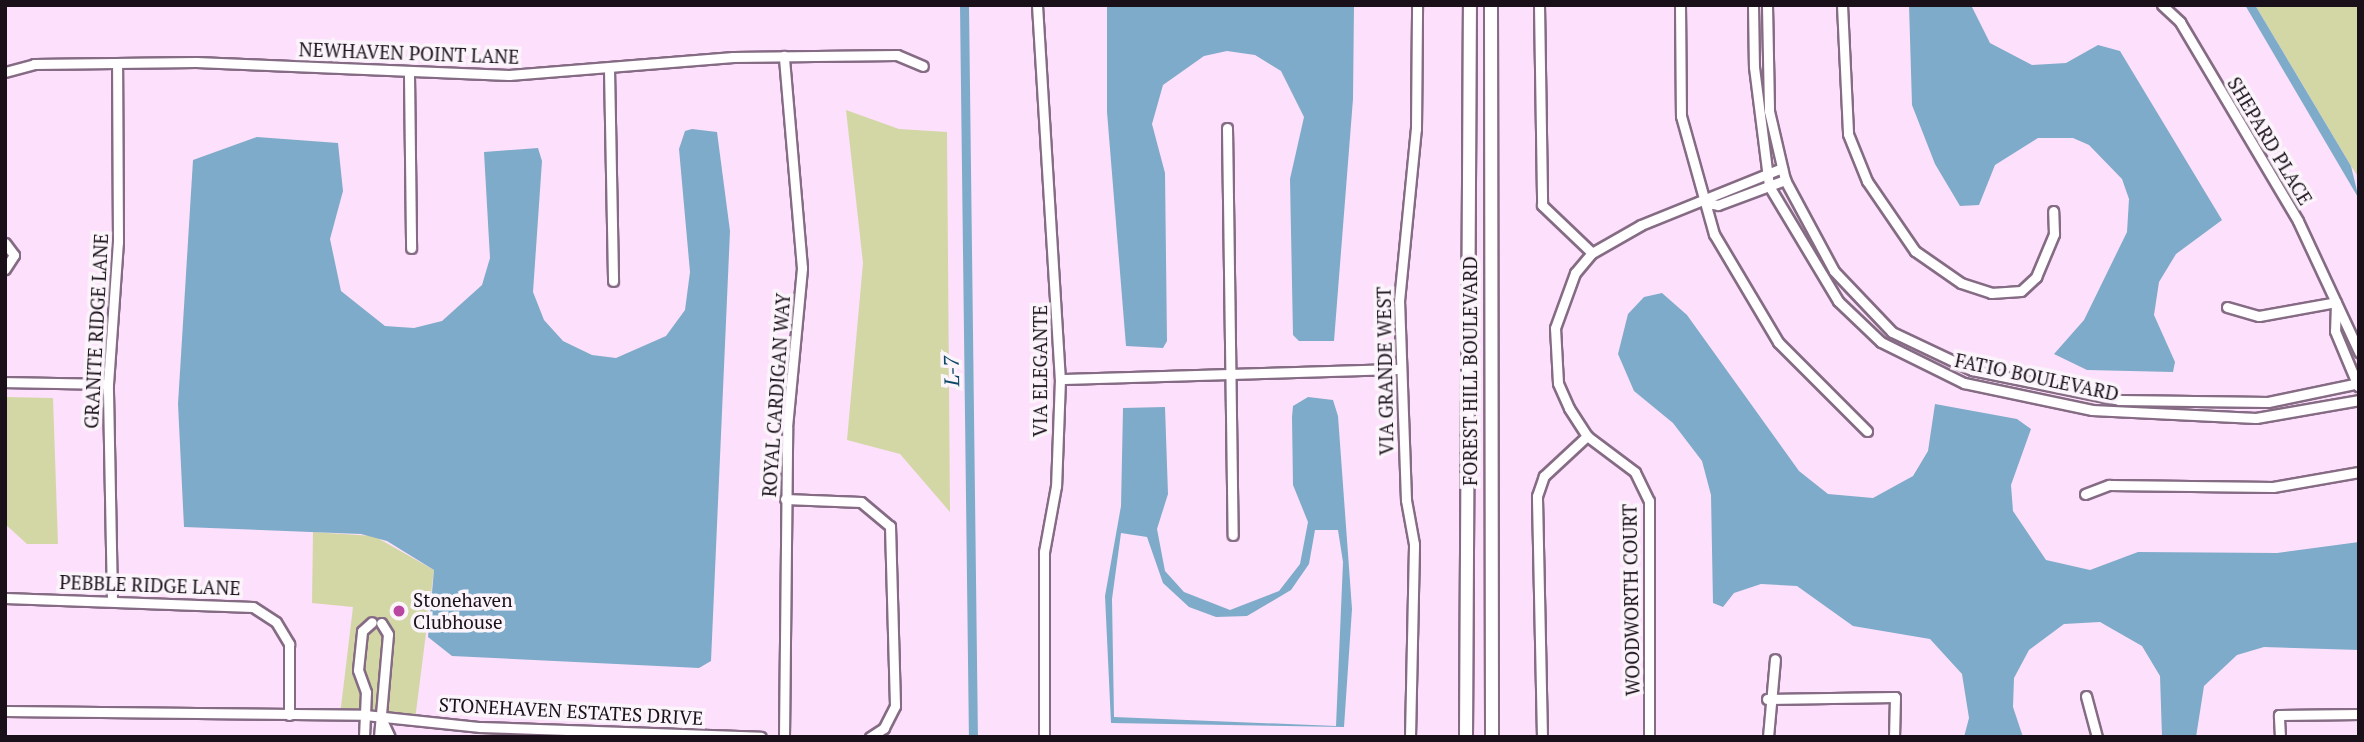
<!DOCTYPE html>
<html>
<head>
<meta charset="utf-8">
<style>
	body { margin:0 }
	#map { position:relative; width:2364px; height:742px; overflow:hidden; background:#fde0fb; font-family:"PT Serif",serif }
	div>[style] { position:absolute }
	.green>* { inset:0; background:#d3d7a6 }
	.water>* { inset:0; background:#7eabca }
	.canal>* { height:9px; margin:-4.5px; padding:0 4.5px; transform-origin:4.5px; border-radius:4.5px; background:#7eabca }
	.roads { filter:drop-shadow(2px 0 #856c84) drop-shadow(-2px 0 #856c84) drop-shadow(0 2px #856c84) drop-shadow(0 -2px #856c84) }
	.minor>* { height:9px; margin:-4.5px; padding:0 4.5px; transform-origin:4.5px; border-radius:4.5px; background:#fff }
	.secondary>* { height:12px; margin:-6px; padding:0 6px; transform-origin:6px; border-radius:6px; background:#fff }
	.dots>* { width:19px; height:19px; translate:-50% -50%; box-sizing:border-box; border:4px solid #fbf5fb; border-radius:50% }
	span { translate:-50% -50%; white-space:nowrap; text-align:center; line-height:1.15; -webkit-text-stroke:7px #fbf5fb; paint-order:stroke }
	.street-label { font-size:19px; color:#191019 }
	.poi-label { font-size:19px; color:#191019 }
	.left { translate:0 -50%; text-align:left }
	.water-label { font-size:21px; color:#0e4665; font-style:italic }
	.frame { position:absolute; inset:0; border:7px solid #191019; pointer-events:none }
</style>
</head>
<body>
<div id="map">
	<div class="green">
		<div style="clip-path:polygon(2255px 5px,2359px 5px,2359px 178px,2351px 166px)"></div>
		<div style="clip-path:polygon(846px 110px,899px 129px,947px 132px,950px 512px,900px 454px,847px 440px,863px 263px)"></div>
		<div style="clip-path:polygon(5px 397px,53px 398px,58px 544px,27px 544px,5px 524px)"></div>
		<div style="clip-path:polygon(313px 532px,374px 536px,434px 570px,415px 720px,340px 715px,353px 607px,312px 603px)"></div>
	</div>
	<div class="water">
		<div style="clip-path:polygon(1107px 5px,1354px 5px,1353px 99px,1334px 341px,1299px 341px,1293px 335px,1290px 179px,1304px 117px,1281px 71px,1255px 55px,1227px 51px,1204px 56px,1163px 85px,1152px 124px,1165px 173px,1167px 341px,1163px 348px,1126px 346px,1107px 112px)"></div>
		<div style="clip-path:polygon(1909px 5px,1971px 5px,1990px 43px,2032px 65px,2066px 63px,2098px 45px,2120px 51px,2222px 220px,2176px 254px,2159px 282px,2154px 315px,2175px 362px,2173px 372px,2087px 370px,2054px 354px,2084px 320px,2127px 232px,2129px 199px,2122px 179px,2089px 145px,2073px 138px,2038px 138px,1995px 165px,1979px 205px,1960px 206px,1935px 164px,1912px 105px)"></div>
		<div style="clip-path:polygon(2245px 5px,2255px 5px,2351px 166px,2359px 199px)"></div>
		<div style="clip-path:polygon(692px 129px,717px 132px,730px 231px,711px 661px,699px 668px,452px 656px,428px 637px,434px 570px,387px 541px,361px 534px,184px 527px,178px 404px,193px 160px,257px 137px,338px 143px,343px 191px,330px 239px,341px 291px,385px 326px,414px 328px,442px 321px,482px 285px,490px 258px,484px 152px,538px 148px,542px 161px,533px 292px,544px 320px,563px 341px,592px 355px,616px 358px,666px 336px,685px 310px,690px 272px,679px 149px,685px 131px)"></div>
		<div style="clip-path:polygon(1662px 293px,1687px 315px,1799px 471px,1828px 494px,1873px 498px,1913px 476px,1928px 451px,1935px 404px,2017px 419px,2031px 429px,2011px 485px,2013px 511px,2046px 560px,2090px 570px,2138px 552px,2277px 553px,2359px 542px,2359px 650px,2264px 647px,2237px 655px,2204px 686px,2196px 737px,2162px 737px,2160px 676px,2142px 646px,2100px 622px,2064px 624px,2029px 650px,2014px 678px,2013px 707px,2023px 737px,1964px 737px,1969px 718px,1962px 674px,1930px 639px,1853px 626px,1797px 586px,1761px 584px,1734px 593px,1723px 607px,1713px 603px,1711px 495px,1702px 461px,1673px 423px,1634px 391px,1618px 354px,1628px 314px,1644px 297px)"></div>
		<div style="clip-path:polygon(evenodd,1308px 397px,1333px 400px,1338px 416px,1352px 609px,1344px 727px,1111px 723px,1105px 596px,1121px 506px,1123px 408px,1165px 407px,1168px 494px,1157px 529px,1165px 571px,1184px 592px,1230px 610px,1279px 591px,1300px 564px,1308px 522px,1293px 485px,1292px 417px,1293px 406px,1308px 397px,1315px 530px,1338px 530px,1343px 562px,1336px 726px,1114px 717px,1112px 599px,1121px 533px,1147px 537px,1163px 583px,1189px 607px,1216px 617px,1247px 616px,1291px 590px,1309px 564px,1315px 530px)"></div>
	</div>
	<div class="canal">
		<div style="left:964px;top:5px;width:732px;rotate:89.3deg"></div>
	</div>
	<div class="roads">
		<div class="minor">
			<div style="left:1037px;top:5px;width:375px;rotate:86.5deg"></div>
			<div style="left:1060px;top:379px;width:107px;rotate:92.1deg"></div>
			<div style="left:1056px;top:486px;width:67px;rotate:100.3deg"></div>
			<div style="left:1044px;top:552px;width:185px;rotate:90deg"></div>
			<div style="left:1539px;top:5px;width:200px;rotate:89.1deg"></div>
			<div style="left:1542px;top:205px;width:69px;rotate:43.8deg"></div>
			<div style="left:1680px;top:5px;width:111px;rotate:89.5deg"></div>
			<div style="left:1681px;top:116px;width:123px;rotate:74.4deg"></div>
			<div style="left:1714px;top:234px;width:126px;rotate:59.3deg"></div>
			<div style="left:1778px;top:342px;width:126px;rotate:45deg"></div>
			<div style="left:1753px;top:5px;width:62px;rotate:89.1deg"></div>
			<div style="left:1754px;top:67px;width:120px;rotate:82.8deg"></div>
			<div style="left:1769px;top:186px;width:134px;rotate:59deg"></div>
			<div style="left:1838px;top:301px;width:59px;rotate:43.6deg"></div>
			<div style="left:1881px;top:342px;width:93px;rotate:26.3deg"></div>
			<div style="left:1964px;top:383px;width:131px;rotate:11.9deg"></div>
			<div style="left:2092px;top:410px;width:164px;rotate:2.8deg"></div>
			<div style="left:2256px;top:418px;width:105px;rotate:-9.9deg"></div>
			<div style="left:1767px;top:5px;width:106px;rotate:88.9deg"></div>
			<div style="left:1769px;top:111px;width:71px;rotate:76.9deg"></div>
			<div style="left:1785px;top:180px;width:103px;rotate:61.7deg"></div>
			<div style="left:1834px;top:271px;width:84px;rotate:46.4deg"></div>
			<div style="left:1892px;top:332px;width:89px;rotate:25.4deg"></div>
			<div style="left:1972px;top:370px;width:150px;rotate:11.5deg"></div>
			<div style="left:2119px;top:400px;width:149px;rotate:0.8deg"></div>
			<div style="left:2268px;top:402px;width:93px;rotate:-11.8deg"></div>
			<div style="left:1842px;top:5px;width:129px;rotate:87.3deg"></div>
			<div style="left:1848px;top:134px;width:51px;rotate:68deg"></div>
			<div style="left:1867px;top:181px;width:85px;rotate:55.6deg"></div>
			<div style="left:1915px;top:251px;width:56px;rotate:34.8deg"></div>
			<div style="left:1961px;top:283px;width:32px;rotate:18deg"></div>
			<div style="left:1991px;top:293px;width:30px;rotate:-4deg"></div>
			<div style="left:2021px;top:291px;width:21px;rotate:-43deg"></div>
			<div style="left:2036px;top:277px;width:47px;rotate:-67.3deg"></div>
			<div style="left:2054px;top:234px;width:23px;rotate:-92deg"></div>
			<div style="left:2162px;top:5px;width:25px;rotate:43deg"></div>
			<div style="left:2180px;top:22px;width:231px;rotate:59.3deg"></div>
			<div style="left:2298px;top:221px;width:145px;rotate:65deg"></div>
			<div style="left:609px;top:69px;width:212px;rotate:88.9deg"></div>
			<div style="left:5px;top:72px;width:30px;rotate:-15deg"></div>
			<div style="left:34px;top:64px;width:162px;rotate:-0.7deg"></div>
			<div style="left:196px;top:62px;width:313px;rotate:2.4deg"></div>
			<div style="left:509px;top:75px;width:225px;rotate:-4.6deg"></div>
			<div style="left:733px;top:57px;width:164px;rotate:-0.7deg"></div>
			<div style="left:897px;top:55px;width:28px;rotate:23deg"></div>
			<div style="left:409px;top:75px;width:173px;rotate:89.3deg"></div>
			<div style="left:1227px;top:128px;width:407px;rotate:89.2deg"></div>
			<div style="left:1706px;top:203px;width:12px;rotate:9deg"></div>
			<div style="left:1718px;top:205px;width:72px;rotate:-20.5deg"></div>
			<div style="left:5px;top:243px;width:15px;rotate:53deg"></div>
			<div style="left:14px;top:255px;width:17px;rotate:123deg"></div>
			<div style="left:2336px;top:304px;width:27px;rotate:92deg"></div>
			<div style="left:2335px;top:331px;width:60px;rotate:67.3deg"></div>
			<div style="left:2227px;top:307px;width:33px;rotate:16deg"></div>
			<div style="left:2259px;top:316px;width:78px;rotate:-10.3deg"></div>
			<div style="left:1060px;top:379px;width:340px;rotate:-1.7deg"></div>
			<div style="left:5px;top:382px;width:103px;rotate:1.1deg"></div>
			<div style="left:2085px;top:494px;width:26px;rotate:-21deg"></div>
			<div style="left:2109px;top:485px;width:164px;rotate:0.7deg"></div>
			<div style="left:2273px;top:487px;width:87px;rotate:-9.9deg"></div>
			<div style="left:785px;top:499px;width:76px;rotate:2.3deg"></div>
			<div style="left:861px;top:502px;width:38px;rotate:40deg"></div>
			<div style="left:890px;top:526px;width:180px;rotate:88.4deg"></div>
			<div style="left:895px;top:706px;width:25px;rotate:117deg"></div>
			<div style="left:884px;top:728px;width:17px;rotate:147deg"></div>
			<div style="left:5px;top:598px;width:248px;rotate:2.1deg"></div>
			<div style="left:253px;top:607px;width:27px;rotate:33deg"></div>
			<div style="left:276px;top:622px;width:26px;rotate:59deg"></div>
			<div style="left:289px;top:644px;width:71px;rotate:90deg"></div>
			<div style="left:112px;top:600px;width:216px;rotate:-91.1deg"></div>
			<div style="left:108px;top:384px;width:142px;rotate:-86deg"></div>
			<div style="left:118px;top:242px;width:179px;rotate:-90.3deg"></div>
			<div style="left:2086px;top:696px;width:42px;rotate:75deg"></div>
			<div style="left:1767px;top:699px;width:128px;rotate:-0.9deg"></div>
			<div style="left:1895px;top:697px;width:40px;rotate:91.4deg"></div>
			<div style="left:5px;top:711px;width:360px;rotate:0.6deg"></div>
			<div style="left:365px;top:715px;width:116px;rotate:6deg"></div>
			<div style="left:480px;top:727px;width:281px;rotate:2deg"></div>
			<div style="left:380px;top:716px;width:23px;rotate:65deg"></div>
			<div style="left:364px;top:737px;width:45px;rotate:-87.5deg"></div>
			<div style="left:366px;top:692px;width:23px;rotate:-110deg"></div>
			<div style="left:358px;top:670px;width:39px;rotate:-84deg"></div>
			<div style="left:362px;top:631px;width:13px;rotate:-42deg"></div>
			<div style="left:379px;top:737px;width:103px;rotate:-85deg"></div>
			<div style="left:388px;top:634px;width:13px;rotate:-122deg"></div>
			<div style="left:784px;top:737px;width:310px;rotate:-89.4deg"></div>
			<div style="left:787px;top:427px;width:160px;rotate:-84.6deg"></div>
			<div style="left:802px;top:268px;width:213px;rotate:-94.9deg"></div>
			<div style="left:1410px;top:737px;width:193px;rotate:-88.8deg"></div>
			<div style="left:1414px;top:544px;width:45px;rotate:-100.3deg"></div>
			<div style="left:1406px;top:500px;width:199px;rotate:-92deg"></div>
			<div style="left:1399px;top:301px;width:173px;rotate:-84.4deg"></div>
			<div style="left:1416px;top:129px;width:124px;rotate:-89.5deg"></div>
			<div style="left:1542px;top:737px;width:241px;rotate:-91.2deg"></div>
			<div style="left:1537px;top:496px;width:21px;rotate:-71deg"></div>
			<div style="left:1544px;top:476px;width:59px;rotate:-42.9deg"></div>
			<div style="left:1649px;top:737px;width:236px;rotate:-90deg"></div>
			<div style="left:1649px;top:501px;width:32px;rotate:-116deg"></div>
			<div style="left:1635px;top:472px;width:60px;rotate:-143.1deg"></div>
			<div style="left:1587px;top:436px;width:33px;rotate:-123deg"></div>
			<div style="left:1569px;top:408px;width:27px;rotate:-114deg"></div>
			<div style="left:1558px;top:383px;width:55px;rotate:-93.1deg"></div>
			<div style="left:1555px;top:328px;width:59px;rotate:-70deg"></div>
			<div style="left:1575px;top:273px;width:26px;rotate:-50deg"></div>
			<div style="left:1592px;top:253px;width:56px;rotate:-29.7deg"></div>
			<div style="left:1641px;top:225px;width:152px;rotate:-22deg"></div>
			<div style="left:1768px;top:737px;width:78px;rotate:-84.9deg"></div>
			<div style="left:2280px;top:737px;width:22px;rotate:-93deg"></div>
			<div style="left:2279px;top:715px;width:80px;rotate:-0.7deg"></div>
		</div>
		<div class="secondary">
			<div style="left:1491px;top:5px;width:732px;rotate:89.92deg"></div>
			<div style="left:1466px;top:737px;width:732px;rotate:-89.69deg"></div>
		</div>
	</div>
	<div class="dots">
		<div style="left:399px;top:611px;background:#b947a1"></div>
	</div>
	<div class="street-label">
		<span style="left:409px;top:53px;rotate:2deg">NEWHAVEN POINT LANE</span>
		<span style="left:2270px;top:141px;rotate:59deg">SHEPARD PLACE</span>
		<span style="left:96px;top:331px;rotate:-87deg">GRANITE RIDGE LANE</span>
		<span style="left:1040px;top:371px;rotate:-90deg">VIA ELEGANTE</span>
		<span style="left:1385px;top:371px;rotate:-91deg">VIA GRANDE WEST</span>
		<span style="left:1470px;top:371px;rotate:-90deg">FOREST HILL BOULEVARD</span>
		<span style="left:2037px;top:377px;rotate:12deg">FATIO BOULEVARD</span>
		<span style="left:776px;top:395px;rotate:-86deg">ROYAL CARDIGAN WAY</span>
		<span style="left:150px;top:585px;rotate:2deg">PEBBLE RIDGE LANE</span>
		<span style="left:1631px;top:600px;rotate:-91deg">WOODWORTH COURT</span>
		<span style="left:571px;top:711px;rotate:3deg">STONEHAVEN ESTATES DRIVE</span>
	</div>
	<div class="poi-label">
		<span class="left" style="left:413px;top:611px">Stonehaven<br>Clubhouse</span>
	</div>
	<div class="water-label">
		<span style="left:951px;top:371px;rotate:-91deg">L-7</span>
	</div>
	<div class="frame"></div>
</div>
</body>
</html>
